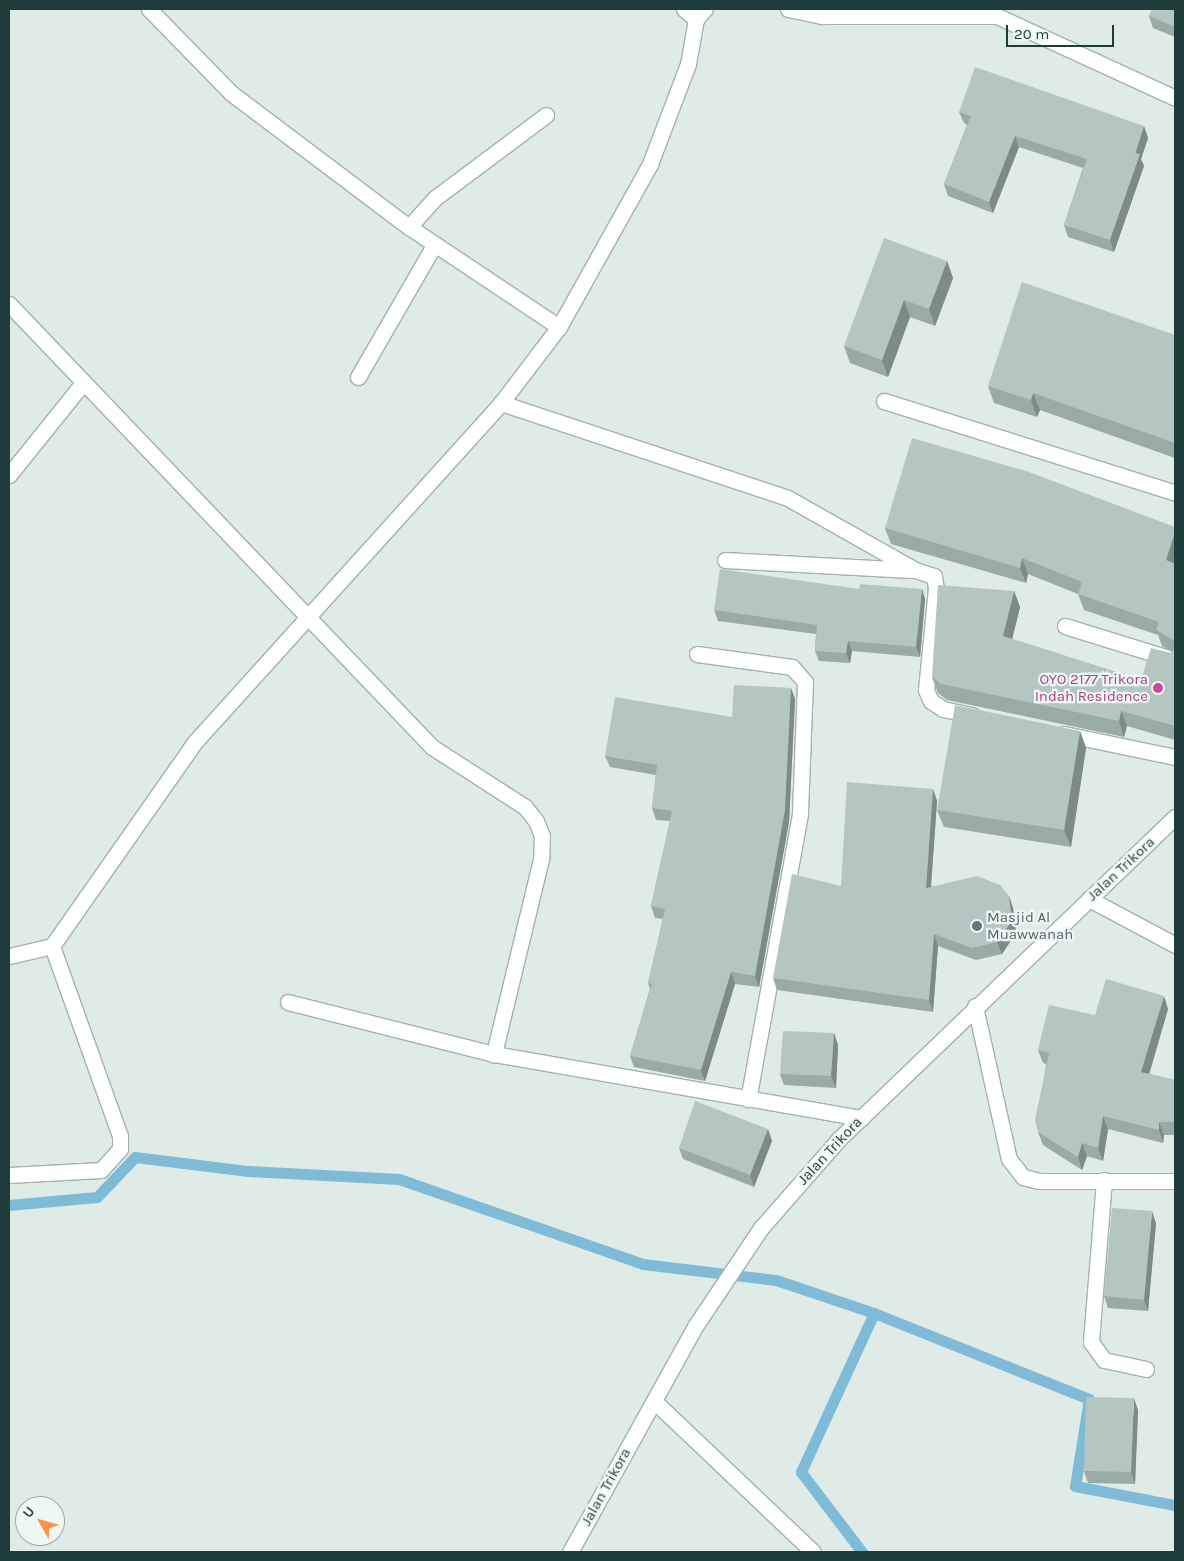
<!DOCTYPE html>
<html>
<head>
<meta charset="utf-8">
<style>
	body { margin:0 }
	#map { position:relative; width:1184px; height:1561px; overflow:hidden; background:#deebe7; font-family:Karla,sans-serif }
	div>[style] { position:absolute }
	.stream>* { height:11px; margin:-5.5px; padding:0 5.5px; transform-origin:5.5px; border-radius:5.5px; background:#7fbbd6 }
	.roads { filter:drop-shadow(1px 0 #a1b3af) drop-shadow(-1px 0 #a1b3af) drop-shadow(0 1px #a1b3af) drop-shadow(0 -1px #a1b3af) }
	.street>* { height:15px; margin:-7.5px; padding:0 7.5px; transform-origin:7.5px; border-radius:7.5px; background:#fff }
	.wall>* { inset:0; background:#9aaaa6 }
	.shaded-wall>* { inset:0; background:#7d8b87 }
	.building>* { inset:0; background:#b3c6c1 }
	.dots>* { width:14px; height:14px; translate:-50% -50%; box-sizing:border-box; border:2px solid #eef7f4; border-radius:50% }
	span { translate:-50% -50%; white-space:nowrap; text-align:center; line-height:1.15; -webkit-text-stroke:4.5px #eef7f4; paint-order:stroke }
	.hotel-label { font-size:15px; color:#b23c85 }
	.right { translate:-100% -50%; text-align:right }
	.street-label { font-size:15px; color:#1e3c39 }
	.worship-label { font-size:15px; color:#5b616d }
	.left { translate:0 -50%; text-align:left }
	.frame { position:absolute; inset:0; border:10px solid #1e3c39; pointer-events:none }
	.north { position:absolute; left:15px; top:1496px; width:50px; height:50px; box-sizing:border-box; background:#eef7f4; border:1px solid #9baca9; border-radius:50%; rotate:308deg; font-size:14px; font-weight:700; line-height:20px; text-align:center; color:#1e3c39 }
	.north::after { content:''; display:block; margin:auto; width:18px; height:22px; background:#ff9248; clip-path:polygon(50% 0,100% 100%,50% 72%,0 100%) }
	.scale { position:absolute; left:1006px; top:25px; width:108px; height:22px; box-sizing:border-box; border:2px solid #1e3c39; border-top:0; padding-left:6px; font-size:15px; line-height:18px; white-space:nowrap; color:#1e3c39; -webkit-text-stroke:4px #eef7f4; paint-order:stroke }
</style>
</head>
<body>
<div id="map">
	<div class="stream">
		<div style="left:9px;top:1205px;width:88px;rotate:-5.2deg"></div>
		<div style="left:97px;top:1197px;width:55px;rotate:-46.5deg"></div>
		<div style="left:135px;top:1157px;width:114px;rotate:7.1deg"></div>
		<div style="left:248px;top:1171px;width:151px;rotate:3deg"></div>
		<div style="left:399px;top:1179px;width:258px;rotate:19.2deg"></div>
		<div style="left:643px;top:1264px;width:134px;rotate:6.9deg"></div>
		<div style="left:776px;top:1280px;width:103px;rotate:18.6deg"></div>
		<div style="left:874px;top:1313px;width:175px;rotate:114.7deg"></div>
		<div style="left:801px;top:1472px;width:101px;rotate:52.7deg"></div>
		<div style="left:874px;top:1313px;width:232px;rotate:21.8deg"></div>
		<div style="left:1089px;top:1399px;width:88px;rotate:99.1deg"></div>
		<div style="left:1075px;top:1486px;width:102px;rotate:10.8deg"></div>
	</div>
	<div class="roads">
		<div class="street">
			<div style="left:149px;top:9px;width:117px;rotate:45.7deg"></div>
			<div style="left:231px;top:93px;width:223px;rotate:37deg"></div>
			<div style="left:684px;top:9px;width:16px;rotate:40deg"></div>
			<div style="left:788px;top:9px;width:35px;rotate:12deg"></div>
			<div style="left:822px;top:16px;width:175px"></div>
			<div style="left:997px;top:16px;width:196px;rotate:24.7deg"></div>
			<div style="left:546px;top:115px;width:139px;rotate:143.2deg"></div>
			<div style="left:435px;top:198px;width:39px;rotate:132deg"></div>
			<div style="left:409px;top:227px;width:180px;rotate:33.7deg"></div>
			<div style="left:9px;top:304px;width:613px;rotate:46.32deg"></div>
			<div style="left:432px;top:747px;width:111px;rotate:32.8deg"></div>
			<div style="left:525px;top:807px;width:18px;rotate:52deg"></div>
			<div style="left:536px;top:821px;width:16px;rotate:68deg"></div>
			<div style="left:542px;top:836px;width:23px;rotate:92deg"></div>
			<div style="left:541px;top:859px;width:201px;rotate:103.6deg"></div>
			<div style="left:494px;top:1054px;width:373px;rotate:9.9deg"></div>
			<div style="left:358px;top:377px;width:150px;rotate:-60deg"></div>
			<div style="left:884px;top:401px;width:305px;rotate:17.5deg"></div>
			<div style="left:501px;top:403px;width:300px;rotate:18.3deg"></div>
			<div style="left:786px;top:497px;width:148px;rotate:29.5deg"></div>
			<div style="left:915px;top:570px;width:20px;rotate:18deg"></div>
			<div style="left:934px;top:576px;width:12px;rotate:81deg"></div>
			<div style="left:936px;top:588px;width:102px;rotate:95.6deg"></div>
			<div style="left:926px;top:690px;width:12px;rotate:66deg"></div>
			<div style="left:931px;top:701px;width:14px;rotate:34deg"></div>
			<div style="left:943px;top:709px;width:30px;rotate:12deg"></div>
			<div style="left:9px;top:475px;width:118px;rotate:-51.2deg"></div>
			<div style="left:725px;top:560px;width:186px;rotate:3.1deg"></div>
			<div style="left:1065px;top:626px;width:115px;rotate:17.2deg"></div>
			<div style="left:697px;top:654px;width:96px;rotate:7.8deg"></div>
			<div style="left:792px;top:667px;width:20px;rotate:49deg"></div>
			<div style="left:805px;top:682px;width:132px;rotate:92.2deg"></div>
			<div style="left:800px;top:814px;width:290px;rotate:100.3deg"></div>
			<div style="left:1064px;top:734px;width:113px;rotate:11.7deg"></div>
			<div style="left:1089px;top:899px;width:98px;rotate:28.1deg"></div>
			<div style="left:9px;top:956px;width:44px;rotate:-13.1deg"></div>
			<div style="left:288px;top:1002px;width:212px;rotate:14.2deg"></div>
			<div style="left:975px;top:1006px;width:157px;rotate:77.5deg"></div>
			<div style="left:1009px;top:1159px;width:23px;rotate:52deg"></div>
			<div style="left:1023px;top:1177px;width:16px;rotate:14deg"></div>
			<div style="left:1039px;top:1181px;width:136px"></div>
			<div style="left:9px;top:1175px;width:92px;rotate:-3.1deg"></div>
			<div style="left:101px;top:1170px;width:28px;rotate:-48deg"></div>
			<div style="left:120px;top:1149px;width:13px;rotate:-90deg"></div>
			<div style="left:120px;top:1136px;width:202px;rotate:-109.7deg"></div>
			<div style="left:52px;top:946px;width:248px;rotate:-55deg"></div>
			<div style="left:194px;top:743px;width:458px;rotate:-47.9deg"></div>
			<div style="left:501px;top:403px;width:96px;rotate:-52.7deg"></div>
			<div style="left:559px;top:327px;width:187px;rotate:-60.8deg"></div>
			<div style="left:650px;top:164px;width:107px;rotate:-69.2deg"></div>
			<div style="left:688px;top:64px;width:46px;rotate:-79.9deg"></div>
			<div style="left:696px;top:19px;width:13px;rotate:-48deg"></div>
			<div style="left:1104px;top:1180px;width:163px;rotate:94.6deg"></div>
			<div style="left:1091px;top:1342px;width:22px;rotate:54deg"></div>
			<div style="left:1104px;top:1360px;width:43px;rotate:12.1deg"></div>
			<div style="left:654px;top:1401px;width:219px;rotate:43.5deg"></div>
			<div style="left:570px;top:1552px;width:260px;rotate:-61deg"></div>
			<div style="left:696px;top:1325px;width:117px;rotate:-56.2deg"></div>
			<div style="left:761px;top:1228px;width:117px;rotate:-48.8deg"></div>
			<div style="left:838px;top:1140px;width:467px;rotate:-43.8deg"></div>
		</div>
	</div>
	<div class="wall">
		<div style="clip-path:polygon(1175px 9px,1175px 37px,1153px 28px,1149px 16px)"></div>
		<div style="clip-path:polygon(959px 112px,1144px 126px,1148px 138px,1141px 159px,1144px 166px,1114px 252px,1068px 237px,1064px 225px,1083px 168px,1019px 147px,993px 213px,948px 196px,944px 184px,967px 125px,964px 123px)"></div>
		<div style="clip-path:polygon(947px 261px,953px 278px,935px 326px,910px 317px,888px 377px,850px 363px,844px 346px)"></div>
		<div style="clip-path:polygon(1175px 335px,1175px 458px,1040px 410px,1037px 417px,994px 403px,988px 386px)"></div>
		<div style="clip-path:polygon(1175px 527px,1175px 740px,1127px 726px,1124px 737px,947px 700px,938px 693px,932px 677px,1014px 591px,1020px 607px,1012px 639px,1141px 680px,1172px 652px,1162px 646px,1158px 635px,1084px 610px,1078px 594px,1028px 574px,1026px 583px,891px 544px,885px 528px)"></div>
		<div style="clip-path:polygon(859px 589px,922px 589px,925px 599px,920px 657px,852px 651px,850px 663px,819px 661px,815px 651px,816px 634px,718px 621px,714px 610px)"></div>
		<div style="clip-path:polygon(791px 688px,795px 699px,789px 822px,759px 987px,735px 984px,705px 1081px,634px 1067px,630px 1056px,650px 989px,648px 983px,663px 919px,655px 918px,651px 906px,670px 821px,656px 820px,652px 808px,656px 775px,610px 767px,605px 756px,732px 717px)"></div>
		<div style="clip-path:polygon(1080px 731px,1086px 748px,1071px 847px,944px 827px,937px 810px)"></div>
		<div style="clip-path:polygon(933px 789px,937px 801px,931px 886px,1009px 896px,1013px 908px,1016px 933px,1002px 954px,976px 960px,938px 946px,933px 1012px,777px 990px,773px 978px,841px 886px)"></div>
		<div style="clip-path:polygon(1168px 1009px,1149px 1074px,1175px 1080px,1175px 1135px,1164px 1135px,1163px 1143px,1108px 1129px,1103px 1161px,1087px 1156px,1082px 1170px,1043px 1145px,1038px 1132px,1046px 1064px,1043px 1063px,1038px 1050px,1095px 1015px)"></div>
		<div style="clip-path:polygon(834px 1033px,838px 1045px,836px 1088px,784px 1085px,780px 1074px)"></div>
		<div style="clip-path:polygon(768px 1129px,772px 1141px,754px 1187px,683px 1159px,679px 1148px)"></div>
		<div style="clip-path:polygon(1156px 1223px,1148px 1311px,1108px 1308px,1104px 1296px)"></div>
		<div style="clip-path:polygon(1138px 1410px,1135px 1484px,1088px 1483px,1084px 1471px)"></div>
	</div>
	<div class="shaded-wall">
		<div style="clip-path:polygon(1144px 126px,1148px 138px,1141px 159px,1144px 166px,1114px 252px,1110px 240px)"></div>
		<div style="clip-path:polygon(1015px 136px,1019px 147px,993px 213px,989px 202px)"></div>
		<div style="clip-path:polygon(947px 261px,953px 278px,935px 326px,929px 309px)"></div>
		<div style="clip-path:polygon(904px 300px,910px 317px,888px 377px,882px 360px)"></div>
		<div style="clip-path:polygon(1033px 393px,1040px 410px,1037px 417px,1031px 400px)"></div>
		<div style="clip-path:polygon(1175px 532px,1175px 564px,1166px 560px)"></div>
		<div style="clip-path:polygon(1022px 558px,1028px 574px,1026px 583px,1020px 568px)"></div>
		<div style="clip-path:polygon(922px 589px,925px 599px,920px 657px,916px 647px)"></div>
		<div style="clip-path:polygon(1014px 591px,1020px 607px,1009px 652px,1003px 636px)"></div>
		<div style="clip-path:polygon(848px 641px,852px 651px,850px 663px,846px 653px)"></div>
		<div style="clip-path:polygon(791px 688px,795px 699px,789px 822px,759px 987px,755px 976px)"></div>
		<div style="clip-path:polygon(1121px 711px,1127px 726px,1124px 737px,1119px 721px)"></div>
		<div style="clip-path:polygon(1080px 731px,1086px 748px,1071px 847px,1064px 830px)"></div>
		<div style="clip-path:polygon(933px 789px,937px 801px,930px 900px,926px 888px)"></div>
		<div style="clip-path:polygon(1009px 896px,1013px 908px,1016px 933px,1002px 954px,997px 942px)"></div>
		<div style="clip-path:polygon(934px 934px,938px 946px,933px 1012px,929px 1000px)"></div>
		<div style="clip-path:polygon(731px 972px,735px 984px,705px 1081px,701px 1070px)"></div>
		<div style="clip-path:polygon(1164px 996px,1168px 1009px,1146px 1085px,1141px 1072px)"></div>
		<div style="clip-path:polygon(834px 1033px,838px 1045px,836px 1088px,831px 1076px)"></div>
		<div style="clip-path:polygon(1103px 1116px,1108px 1129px,1103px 1161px,1098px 1148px)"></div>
		<div style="clip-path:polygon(1159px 1122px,1164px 1135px,1163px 1143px,1159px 1130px)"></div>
		<div style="clip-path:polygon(768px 1129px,772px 1141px,754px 1187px,750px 1175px)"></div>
		<div style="clip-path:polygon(1082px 1143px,1087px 1156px,1082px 1170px,1078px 1157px)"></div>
		<div style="clip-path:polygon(1152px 1211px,1156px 1223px,1148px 1311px,1144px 1300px)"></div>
		<div style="clip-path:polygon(1134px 1398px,1138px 1410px,1135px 1484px,1131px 1472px)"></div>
	</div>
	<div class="building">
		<div style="clip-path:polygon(1152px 9px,1175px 9px,1175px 27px,1149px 16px)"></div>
		<div style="clip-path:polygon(975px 67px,1144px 126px,1135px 153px,1140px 154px,1110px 240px,1064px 225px,1087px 159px,1015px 136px,989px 202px,944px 184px,971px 116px,959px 112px)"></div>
		<div style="clip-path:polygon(884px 238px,947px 261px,929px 309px,904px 300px,882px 360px,844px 346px)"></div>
		<div style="clip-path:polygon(1022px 282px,1175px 335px,1175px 443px,1033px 393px,1031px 400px,988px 386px)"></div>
		<div style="clip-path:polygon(912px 438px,1029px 472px,1175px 527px,1175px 532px,1166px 560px,1175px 564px,1175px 641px,1156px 630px,1159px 622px,1078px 594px,1082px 582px,1022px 558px,1020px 568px,885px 528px)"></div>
		<div style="clip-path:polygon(720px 569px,859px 589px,860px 584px,922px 589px,916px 647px,848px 641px,846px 653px,815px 651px,817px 625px,714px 610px)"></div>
		<div style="clip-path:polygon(938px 585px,1014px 591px,1003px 636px,1141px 680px,1151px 648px,1171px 653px,1175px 647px,1175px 726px,1121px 711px,1119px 721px,941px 684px,932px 677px)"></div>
		<div style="clip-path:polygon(734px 685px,791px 688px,785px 810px,755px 976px,731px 972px,701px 1070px,630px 1056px,652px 984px,648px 983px,665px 909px,651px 906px,672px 811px,652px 808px,657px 765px,605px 756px,615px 697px,732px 717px)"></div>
		<div style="clip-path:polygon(955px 705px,1080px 731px,1064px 830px,937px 810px)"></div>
		<div style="clip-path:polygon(847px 782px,933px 789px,926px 888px,977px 876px,1000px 885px,1009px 896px,1012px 921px,997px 942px,972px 948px,934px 934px,929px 1000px,773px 978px,792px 874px,841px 886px)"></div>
		<div style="clip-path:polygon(1106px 979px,1164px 996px,1141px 1072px,1175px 1080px,1175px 1122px,1159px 1122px,1159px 1130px,1103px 1116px,1098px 1148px,1082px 1143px,1078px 1157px,1038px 1132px,1035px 1120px,1049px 1053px,1038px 1050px,1049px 1005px,1095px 1015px)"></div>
		<div style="clip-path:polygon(783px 1031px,834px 1033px,831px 1076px,780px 1074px)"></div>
		<div style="clip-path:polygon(695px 1101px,768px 1129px,750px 1175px,679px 1148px)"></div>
		<div style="clip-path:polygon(1112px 1208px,1152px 1211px,1144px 1300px,1104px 1296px)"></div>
		<div style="clip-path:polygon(1086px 1397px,1134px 1398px,1131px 1472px,1084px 1471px)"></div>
	</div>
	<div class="dots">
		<div style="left:1158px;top:688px;background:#d1479c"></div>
		<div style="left:977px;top:926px;background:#6b7280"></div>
	</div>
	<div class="hotel-label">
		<span class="right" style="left:1148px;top:688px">OYO 2177 Trikora<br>Indah Residence</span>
	</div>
	<div class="street-label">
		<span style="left:1121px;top:869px;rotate:-43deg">Jalan Trikora</span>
		<span style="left:830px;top:1151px;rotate:-47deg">Jalan Trikora</span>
		<span style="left:606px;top:1487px;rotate:-61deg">Jalan Trikora</span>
	</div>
	<div class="worship-label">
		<span class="left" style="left:987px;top:926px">Masjid Al<br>Muawwanah</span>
	</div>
	<div class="frame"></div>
	<div class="north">U</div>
	<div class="scale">20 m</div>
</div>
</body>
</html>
